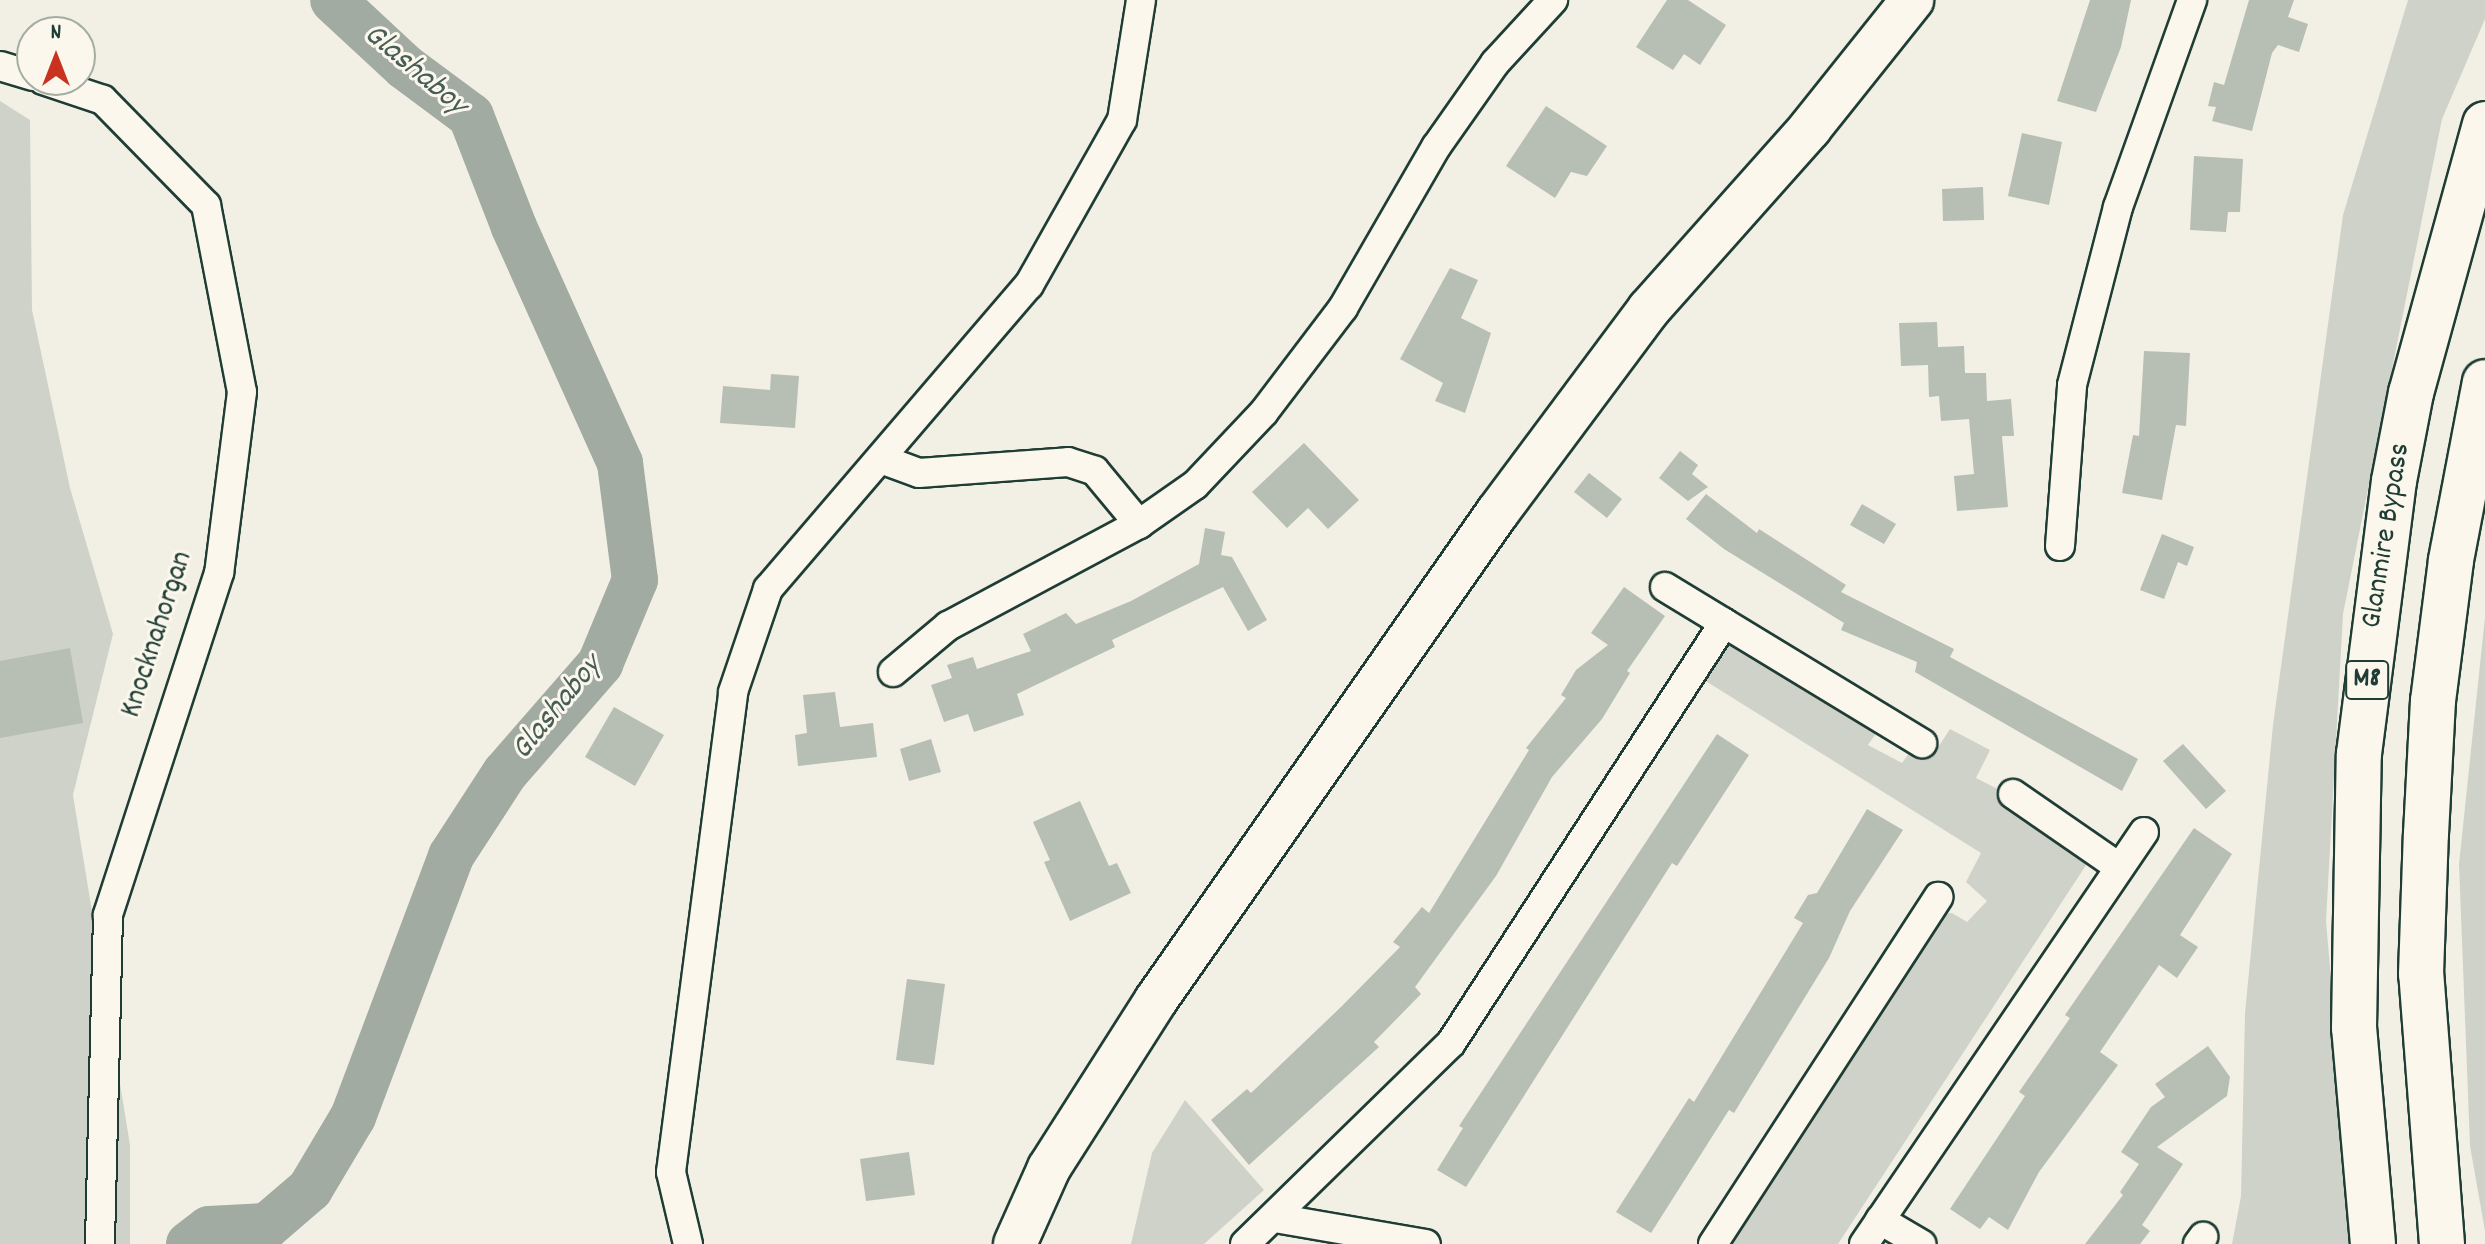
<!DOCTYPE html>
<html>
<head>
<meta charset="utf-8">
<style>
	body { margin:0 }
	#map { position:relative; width:2485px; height:1244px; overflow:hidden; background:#f2f0e5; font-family:Dekko,sans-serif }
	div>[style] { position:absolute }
	.green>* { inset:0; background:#cfd2c8 }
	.river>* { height:46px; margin:-23px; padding:0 23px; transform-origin:23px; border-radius:23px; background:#a2aba1 }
	.building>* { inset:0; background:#b7beb3 }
	.roads { filter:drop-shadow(2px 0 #1f3d34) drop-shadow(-2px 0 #1f3d34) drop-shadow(0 2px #1f3d34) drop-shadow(0 -2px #1f3d34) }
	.minor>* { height:28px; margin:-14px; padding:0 14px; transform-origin:14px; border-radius:14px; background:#fbf7ec }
	.secondary>* { height:42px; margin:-21px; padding:0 21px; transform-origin:21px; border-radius:21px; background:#fbf7ec }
	.motorway>* { height:44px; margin:-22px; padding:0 22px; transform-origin:22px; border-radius:22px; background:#fbf7ec }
	span { translate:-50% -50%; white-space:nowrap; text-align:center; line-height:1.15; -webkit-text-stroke:6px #fbf7ec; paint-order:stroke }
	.shield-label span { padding:2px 6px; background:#fbf7ec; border:2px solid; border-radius:6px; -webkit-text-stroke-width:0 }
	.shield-label { font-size:28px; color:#1f3d34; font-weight:700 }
	.street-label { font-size:30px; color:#1f3d34 }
	.water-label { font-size:32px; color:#465e55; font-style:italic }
	.north { position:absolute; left:16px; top:16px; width:80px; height:80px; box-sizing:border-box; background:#fbf7ec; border:2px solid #a3ada2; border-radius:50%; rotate:0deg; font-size:22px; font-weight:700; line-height:32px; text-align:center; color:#1f3d34 }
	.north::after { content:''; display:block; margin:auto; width:28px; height:36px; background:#c8321e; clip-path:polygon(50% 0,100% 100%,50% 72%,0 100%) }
</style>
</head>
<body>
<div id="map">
	<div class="green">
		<div style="clip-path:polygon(2408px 0,2485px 0,2485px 19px,2442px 119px,2343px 614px,2326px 921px,2354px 1244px,2232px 1244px,2241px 1196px,2245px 1013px,2273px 725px,2343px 215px)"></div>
		<div style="clip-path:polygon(0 101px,30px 120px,32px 310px,70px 488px,113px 634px,73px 795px,130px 1145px,130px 1244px,0 1244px)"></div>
		<div style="clip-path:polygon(2485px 617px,2485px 1231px,2470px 1146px,2459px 864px)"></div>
		<div style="clip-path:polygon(1733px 636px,1881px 726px,1868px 745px,1902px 763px,1915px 745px,1937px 749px,1950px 729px,1990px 750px,1976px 778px,2087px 835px,2092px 856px,1838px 1244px,1731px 1244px,1730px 1234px,1941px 914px,1952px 913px,1967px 922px,1987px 901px,1966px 882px,1981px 853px,1704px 680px)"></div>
		<div style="clip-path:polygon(1185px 1100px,1264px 1190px,1204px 1244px,1131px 1244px,1152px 1153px)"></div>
	</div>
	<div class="river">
		<div style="left:189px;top:1244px;width:25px;rotate:-37deg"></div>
		<div style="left:209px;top:1229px;width:58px;rotate:-3deg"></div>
		<div style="left:267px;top:1226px;width:57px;rotate:-40.7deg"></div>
		<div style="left:310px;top:1189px;width:84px;rotate:-59.2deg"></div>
		<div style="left:353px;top:1117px;width:279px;rotate:-69.4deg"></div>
		<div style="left:451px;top:856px;width:99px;rotate:-57deg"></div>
		<div style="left:505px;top:773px;width:145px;rotate:-48.9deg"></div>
		<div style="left:600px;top:664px;width:91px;rotate:-67.4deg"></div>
		<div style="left:635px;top:580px;width:118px;rotate:-97.3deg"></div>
		<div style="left:620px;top:463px;width:259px;rotate:-114.2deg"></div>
		<div style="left:514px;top:227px;width:119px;rotate:-111.2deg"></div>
		<div style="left:471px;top:116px;width:82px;rotate:-143.4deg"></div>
		<div style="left:405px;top:67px;width:98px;rotate:-137.1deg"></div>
	</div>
	<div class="building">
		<div style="clip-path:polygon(1667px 0,1688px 0,1726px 25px,1700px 65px,1684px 54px,1673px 70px,1636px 47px)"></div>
		<div style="clip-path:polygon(2090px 0,2131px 0,2121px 47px,2096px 112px,2057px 101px)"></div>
		<div style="clip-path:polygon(2249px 0,2294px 0,2288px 17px,2308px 24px,2299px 52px,2278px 45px,2272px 53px,2252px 131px,2212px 121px,2216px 107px,2208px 106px,2214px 82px,2224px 85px)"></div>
		<div style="clip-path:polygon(1546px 106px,1607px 146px,1587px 176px,1571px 172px,1555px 198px,1506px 166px)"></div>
		<div style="clip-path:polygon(2022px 133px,2062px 142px,2049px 205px,2008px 196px)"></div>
		<div style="clip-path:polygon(2194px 156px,2243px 159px,2240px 212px,2228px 212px,2226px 232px,2190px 230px)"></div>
		<div style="clip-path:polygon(1983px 187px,1984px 220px,1943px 221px,1942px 189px)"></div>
		<div style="clip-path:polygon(1450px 268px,1478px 280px,1461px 318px,1491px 333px,1465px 413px,1435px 401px,1443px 383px,1400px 359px)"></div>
		<div style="clip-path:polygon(1937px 322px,1938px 347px,1964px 346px,1965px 373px,1986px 373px,1987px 401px,2011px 399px,2014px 436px,2002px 436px,2008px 507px,1957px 511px,1954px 476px,1974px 474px,1969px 419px,1941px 421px,1939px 396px,1929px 397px,1928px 365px,1901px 366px,1899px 323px)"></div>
		<div style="clip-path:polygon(2144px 351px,2190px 353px,2186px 426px,2176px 425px,2162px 500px,2122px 493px,2133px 435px,2139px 436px)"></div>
		<div style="clip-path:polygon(771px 374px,799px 376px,795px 428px,720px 423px,723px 386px,770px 390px)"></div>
		<div style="clip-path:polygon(1304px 443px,1359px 500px,1328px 529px,1308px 508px,1287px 528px,1252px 492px)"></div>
		<div style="clip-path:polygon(1680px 451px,1698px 465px,1692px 474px,1708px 487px,1688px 501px,1659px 478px)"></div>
		<div style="clip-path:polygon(1589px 473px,1622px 499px,1607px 518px,1574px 492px)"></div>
		<div style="clip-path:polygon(1706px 494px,1757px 533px,1759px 529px,1846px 585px,1841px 592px,1954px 649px,1950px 657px,2138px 759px,2122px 791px,1915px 672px,1917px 662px,1841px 630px,1844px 623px,1724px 549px,1686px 519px)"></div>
		<div style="clip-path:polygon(1862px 504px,1896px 524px,1884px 544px,1850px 525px)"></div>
		<div style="clip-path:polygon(1205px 528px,1225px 532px,1221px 555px,1232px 557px,1267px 620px,1248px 631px,1223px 587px,1112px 640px,1115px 647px,1017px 694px,1024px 715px,974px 732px,968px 714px,944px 722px,931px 685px,952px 678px,947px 665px,973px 657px,977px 669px,1031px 651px,1023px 634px,1066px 613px,1076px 624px,1131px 601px,1199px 564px)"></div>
		<div style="clip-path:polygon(2162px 534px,2194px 547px,2187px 566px,2178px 562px,2164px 599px,2140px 590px)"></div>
		<div style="clip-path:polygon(1624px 587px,1665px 616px,1627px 671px,1630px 673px,1602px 719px,1552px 777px,1496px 876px,1415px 987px,1421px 994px,1374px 1042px,1379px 1047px,1249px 1165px,1211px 1120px,1247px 1089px,1251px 1093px,1342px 1006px,1400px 947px,1393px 942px,1422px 907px,1429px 913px,1529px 750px,1526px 748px,1566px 698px,1561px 695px,1576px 670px,1608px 645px,1591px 633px)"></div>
		<div style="clip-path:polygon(70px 648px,83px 723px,0 738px,0 661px)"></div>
		<div style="clip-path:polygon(835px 692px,840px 727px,873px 723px,877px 757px,798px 766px,795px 735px,807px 733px,803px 695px)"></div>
		<div style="clip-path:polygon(614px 707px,664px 735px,635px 786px,585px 757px)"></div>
		<div style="clip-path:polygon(1717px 734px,1749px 755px,1677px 866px,1672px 863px,1466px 1187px,1437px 1170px,1463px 1128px,1459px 1126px)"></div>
		<div style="clip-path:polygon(931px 739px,941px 772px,909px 781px,900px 749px)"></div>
		<div style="clip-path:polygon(2183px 744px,2226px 791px,2206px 809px,2163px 761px)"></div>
		<div style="clip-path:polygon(1080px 801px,1109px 866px,1117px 863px,1131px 893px,1070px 921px,1044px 862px,1050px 860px,1033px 822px)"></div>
		<div style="clip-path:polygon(1867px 809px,1903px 830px,1850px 911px,1829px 958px,1734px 1113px,1729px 1110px,1651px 1233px,1616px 1212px,1689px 1098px,1694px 1102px,1803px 923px,1794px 918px,1808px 895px,1817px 893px)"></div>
		<div style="clip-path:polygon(2194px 828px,2232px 854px,2180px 935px,2198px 947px,2177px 978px,2159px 965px,2100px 1052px,2118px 1065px,2039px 1172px,2008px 1230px,1989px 1217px,1980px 1229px,1950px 1209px,2025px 1096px,2019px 1092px,2070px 1018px,2065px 1015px)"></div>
		<div style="clip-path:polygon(907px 979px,945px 984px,934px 1065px,896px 1060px)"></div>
		<div style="clip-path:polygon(2208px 1046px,2230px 1077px,2227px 1096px,2157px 1147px,2183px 1164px,2142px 1225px,2150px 1231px,2140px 1244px,2085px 1244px,2123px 1195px,2120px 1192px,2139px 1164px,2121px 1152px,2151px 1107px,2165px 1097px,2155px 1084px)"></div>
		<div style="clip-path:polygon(909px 1152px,915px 1195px,866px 1201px,860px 1159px)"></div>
	</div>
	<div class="roads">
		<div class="minor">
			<div style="left:0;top:66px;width:34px;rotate:17deg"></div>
			<div style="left:43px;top:80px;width:63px;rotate:18.4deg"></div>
			<div style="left:103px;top:100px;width:147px;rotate:45.6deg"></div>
			<div style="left:206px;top:205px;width:190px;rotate:79.1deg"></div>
			<div style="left:242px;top:392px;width:182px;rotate:97.2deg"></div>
			<div style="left:219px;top:573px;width:360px;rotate:108deg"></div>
			<div style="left:108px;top:915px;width:329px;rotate:91.4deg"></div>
			<div style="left:881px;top:459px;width:40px;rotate:20.2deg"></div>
			<div style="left:919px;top:473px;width:149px;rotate:-4.2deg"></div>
			<div style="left:1068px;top:462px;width:28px;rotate:18deg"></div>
			<div style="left:1095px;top:471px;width:69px;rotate:50.3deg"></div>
			<div style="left:2060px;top:546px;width:161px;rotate:-85.7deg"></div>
			<div style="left:2072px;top:385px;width:184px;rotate:-75.5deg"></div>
			<div style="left:2118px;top:207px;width:220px;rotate:-70.3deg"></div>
			<div style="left:1665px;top:587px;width:301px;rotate:31.3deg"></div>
			<div style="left:893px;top:672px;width:72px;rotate:-39.9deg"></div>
			<div style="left:948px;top:626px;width:217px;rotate:-28.1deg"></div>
			<div style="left:1139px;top:524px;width:68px;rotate:-34.9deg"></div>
			<div style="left:1195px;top:485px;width:100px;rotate:-46.6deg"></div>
			<div style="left:1264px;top:412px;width:131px;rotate:-52.8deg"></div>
			<div style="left:1343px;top:308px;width:186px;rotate:-60deg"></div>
			<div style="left:1436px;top:147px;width:103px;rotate:-54.9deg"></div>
			<div style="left:1495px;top:63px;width:86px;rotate:-47.4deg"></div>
			<div style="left:2013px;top:794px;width:129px;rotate:34.6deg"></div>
			<div style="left:1275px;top:1218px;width:153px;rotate:9.8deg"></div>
			<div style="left:1880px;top:1220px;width:48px;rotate:30.3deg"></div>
			<div style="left:688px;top:1244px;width:74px;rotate:-103.3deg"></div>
			<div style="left:671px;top:1172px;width:484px;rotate:-82.6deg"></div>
			<div style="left:733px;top:692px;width:109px;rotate:-71.2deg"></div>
			<div style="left:768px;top:589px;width:401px;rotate:-49.4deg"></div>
			<div style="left:1029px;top:285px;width:189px;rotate:-60.6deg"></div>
			<div style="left:1122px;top:120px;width:121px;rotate:-81deg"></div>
			<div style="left:1245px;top:1244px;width:288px;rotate:-44.3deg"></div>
			<div style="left:1451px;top:1043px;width:501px;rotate:-56.98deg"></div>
			<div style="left:1713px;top:1244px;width:414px;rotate:-57deg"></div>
			<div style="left:1864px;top:1244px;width:498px;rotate:-55.8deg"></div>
			<div style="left:2198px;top:1244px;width:9px;rotate:-54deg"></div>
		</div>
		<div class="secondary">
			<div style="left:1015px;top:1244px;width:83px;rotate:-65.9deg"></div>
			<div style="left:1049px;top:1168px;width:199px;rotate:-57.5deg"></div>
			<div style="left:1156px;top:1000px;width:595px;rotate:-55deg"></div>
			<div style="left:1497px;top:513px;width:254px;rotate:-53.3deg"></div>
			<div style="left:1649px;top:309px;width:242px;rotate:-48.3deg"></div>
			<div style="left:1810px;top:128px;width:164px;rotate:-51.4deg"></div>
		</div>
		<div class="motorway">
			<div style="left:2373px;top:1244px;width:217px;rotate:-95deg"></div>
			<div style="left:2354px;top:1028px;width:274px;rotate:-89deg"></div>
			<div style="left:2359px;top:754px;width:275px;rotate:-82.7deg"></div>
			<div style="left:2394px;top:481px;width:90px;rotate:-79.1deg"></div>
			<div style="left:2411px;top:393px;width:279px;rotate:-74.6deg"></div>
			<div style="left:2442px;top:1244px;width:271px;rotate:-94.4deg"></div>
			<div style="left:2421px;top:974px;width:140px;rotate:-88deg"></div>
			<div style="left:2426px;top:834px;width:133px;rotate:-87deg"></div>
			<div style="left:2433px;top:701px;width:142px;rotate:-82.7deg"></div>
			<div style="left:2451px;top:560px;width:181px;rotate:-79.2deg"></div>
		</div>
	</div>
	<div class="shield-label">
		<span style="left:2367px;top:680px">M8</span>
	</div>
	<div class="street-label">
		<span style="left:2388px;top:536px;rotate:-81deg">Glanmire Bypass</span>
		<span style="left:159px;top:635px;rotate:-72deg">Knocknahorgan</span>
	</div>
	<div class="water-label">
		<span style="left:414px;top:71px;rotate:40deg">Glashaboy</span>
		<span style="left:558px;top:709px;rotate:-51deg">Glashaboy</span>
	</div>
	<div class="north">N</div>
</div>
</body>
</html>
